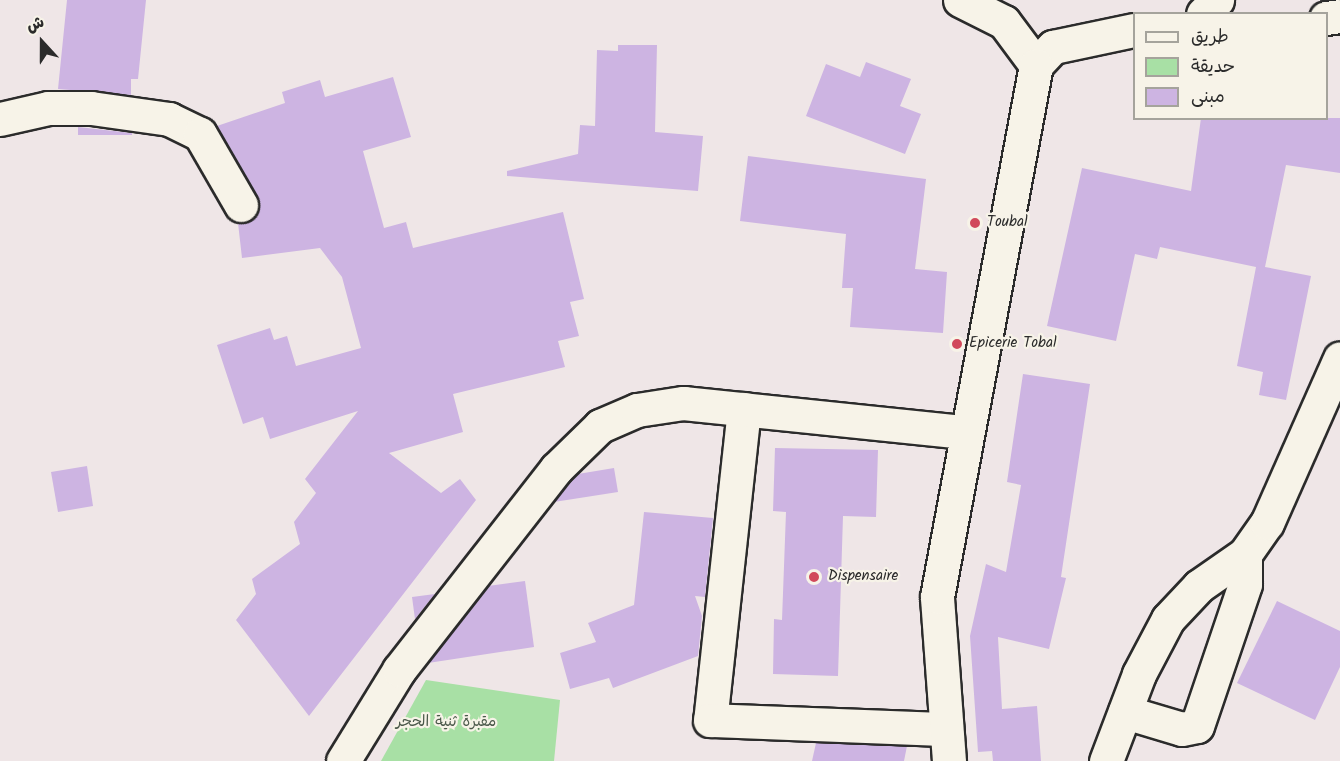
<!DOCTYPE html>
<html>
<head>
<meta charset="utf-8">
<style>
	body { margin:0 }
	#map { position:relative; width:1340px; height:761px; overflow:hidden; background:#efe6e7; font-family:Kalam,"Playpen Sans Arabic",sans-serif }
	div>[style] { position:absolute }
	.green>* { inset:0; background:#a8e0a5 }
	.building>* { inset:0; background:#cdb4e2 }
	.roads { filter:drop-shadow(2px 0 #2b2b2b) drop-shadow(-2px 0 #2b2b2b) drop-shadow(0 2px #2b2b2b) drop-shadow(0 -2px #2b2b2b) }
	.minor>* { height:33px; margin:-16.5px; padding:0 16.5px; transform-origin:16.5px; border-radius:16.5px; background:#f7f3e8 }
	.dots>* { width:16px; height:16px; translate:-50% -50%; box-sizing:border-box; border:3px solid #f7f3e8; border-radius:50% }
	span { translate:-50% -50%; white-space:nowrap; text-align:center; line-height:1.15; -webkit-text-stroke:4.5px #f7f3e8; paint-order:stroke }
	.poi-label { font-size:15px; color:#2b2b2b }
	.left { translate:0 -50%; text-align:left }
	.park-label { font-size:15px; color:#4a584a }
	.legend { position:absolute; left:1133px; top:12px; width:195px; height:108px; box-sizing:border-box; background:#f7f3e8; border:2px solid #a5a39c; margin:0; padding:8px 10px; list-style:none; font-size:18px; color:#2b2b2b }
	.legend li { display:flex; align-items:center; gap:12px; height:30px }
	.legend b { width:30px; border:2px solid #a5a39c }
	.north { position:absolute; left:12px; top:12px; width:60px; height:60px; -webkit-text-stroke:4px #f7f3e8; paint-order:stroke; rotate:339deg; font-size:16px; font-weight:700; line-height:24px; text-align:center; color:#2b2b2b }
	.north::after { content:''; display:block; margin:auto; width:21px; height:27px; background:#2b2b2b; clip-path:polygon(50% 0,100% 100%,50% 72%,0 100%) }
</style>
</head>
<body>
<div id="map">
	<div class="green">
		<div style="clip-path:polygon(426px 680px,560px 700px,554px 761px,381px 761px)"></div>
	</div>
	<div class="building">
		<div style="clip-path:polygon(67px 0,146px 0,138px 79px,131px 79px,131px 95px,58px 89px)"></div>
		<div style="clip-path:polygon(618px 45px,657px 45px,655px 132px,703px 136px,698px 191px,507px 176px,507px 171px,578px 154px,580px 125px,595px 126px,597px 50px,618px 51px)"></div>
		<div style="clip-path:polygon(866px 62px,911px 79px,900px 106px,921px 114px,905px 154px,806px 116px,826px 64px,860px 77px)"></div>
		<div style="clip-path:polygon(393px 77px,411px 137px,363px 151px,384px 228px,406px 222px,413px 248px,563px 212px,584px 299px,570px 302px,579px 336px,558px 341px,565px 367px,453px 394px,463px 432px,389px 453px,441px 493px,460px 479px,476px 500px,309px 716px,236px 620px,256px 594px,252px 579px,300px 544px,294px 522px,316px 493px,305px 479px,358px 411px,270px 439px,263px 417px,243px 424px,217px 345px,270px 328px,274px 340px,287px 336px,296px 366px,361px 348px,342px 277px,320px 248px,242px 258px,238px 223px,251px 221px,260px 204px,217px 126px,285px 103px,282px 92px,320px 80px,325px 97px)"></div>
		<div style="clip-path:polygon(1201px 118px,1340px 118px,1340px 173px,1286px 165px,1265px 267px,1311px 276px,1286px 400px,1259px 395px,1263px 372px,1237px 366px,1256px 267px,1160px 247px,1157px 259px,1135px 254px,1116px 341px,1047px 326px,1082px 168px,1191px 191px)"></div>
		<div style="clip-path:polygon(78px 127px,132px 133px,132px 135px,78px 135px)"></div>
		<div style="clip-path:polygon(748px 156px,926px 179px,915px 269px,947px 272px,943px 333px,850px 327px,853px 288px,842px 288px,846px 234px,740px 221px)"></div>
		<div style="clip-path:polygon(1023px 374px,1090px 384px,1061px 577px,1066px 578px,1049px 649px,998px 637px,1002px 709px,1037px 706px,1041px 761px,993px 761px,992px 751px,978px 752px,970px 636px,986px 564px,1006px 572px,1021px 485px,1007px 482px)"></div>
		<div style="clip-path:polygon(775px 448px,878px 450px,876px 517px,843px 516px,838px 676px,773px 674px,774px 619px,782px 620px,786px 512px,773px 511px)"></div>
		<div style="clip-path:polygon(87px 466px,93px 506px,58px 512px,51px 472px)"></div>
		<div style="clip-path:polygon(614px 468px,618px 492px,554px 502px,578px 474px)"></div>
		<div style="clip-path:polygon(644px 512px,713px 518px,705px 597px,695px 596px,702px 616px,698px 656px,613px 688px,609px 678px,570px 689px,560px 653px,596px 642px,588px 623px,634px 605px)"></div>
		<div style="clip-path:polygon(525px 581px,534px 647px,428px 663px,488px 586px)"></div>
		<div style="clip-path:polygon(435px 594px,415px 619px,412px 597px)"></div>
		<div style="clip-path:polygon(1277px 601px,1340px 631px,1340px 667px,1315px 720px,1237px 683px)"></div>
		<div style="clip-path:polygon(816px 743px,907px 746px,904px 761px,812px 761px)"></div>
	</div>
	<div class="roads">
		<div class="minor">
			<div style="left:960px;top:0;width:49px;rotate:26.6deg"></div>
			<div style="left:1004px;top:22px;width:54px;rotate:53.3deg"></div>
			<div style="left:1036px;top:65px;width:25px;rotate:-47deg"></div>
			<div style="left:1053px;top:47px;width:83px;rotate:-11.9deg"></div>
			<div style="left:1203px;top:14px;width:20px;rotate:-45deg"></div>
			<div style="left:1326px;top:18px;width:14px;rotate:-8deg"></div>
			<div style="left:0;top:119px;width:49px;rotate:-12.9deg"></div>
			<div style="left:48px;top:108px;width:43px"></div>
			<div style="left:91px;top:108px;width:79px;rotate:8deg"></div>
			<div style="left:169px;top:119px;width:34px;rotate:26deg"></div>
			<div style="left:200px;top:134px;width:82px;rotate:60deg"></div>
			<div style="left:744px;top:409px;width:313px;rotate:96.2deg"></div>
			<div style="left:710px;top:720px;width:235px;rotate:2.2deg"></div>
			<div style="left:1125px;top:712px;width:59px;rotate:16.6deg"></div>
			<div style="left:1182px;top:729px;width:15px;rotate:-11deg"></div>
			<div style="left:1197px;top:726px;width:150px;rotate:-71.3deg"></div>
			<div style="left:1245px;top:584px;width:30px;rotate:-90deg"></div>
			<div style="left:343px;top:761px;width:107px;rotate:-58.4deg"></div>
			<div style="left:399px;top:670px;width:255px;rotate:-52deg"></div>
			<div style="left:556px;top:469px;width:62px;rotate:-44.3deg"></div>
			<div style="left:600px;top:426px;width:40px;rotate:-23.4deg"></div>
			<div style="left:637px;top:410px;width:47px;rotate:-8.7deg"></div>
			<div style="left:683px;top:403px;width:283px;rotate:5.9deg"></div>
			<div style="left:949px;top:761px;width:164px;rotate:-94.2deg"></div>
			<div style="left:937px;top:597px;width:541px;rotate:-79.46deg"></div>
			<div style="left:1106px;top:761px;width:93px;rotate:-69.2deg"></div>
			<div style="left:1139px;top:674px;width:62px;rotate:-62.2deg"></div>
			<div style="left:1168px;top:619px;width:45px;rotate:-46.8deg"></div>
			<div style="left:1199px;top:586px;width:56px;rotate:-34.8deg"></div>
			<div style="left:1245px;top:554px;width:38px;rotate:-55deg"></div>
			<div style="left:1267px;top:523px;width:180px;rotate:-66.1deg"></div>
		</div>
	</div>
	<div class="dots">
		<div style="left:975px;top:223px;background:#d1495b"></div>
		<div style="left:957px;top:344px;background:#d1495b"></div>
		<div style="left:814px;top:577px;background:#d1495b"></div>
	</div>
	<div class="poi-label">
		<span class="left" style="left:987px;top:223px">Toubal</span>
		<span class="left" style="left:969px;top:344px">Epicerie Tobal</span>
		<span class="left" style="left:828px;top:577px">Dispensaire</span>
	</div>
	<div class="park-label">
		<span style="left:446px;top:723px">مقبرة ثنية الحجر</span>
	</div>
	<ul class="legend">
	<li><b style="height:8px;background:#f7f3e8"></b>طريق</li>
	<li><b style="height:16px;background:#a8e0a5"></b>حديقة</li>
	<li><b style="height:16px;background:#cdb4e2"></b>مبنى</li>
	</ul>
	<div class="north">ش</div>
</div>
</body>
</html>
